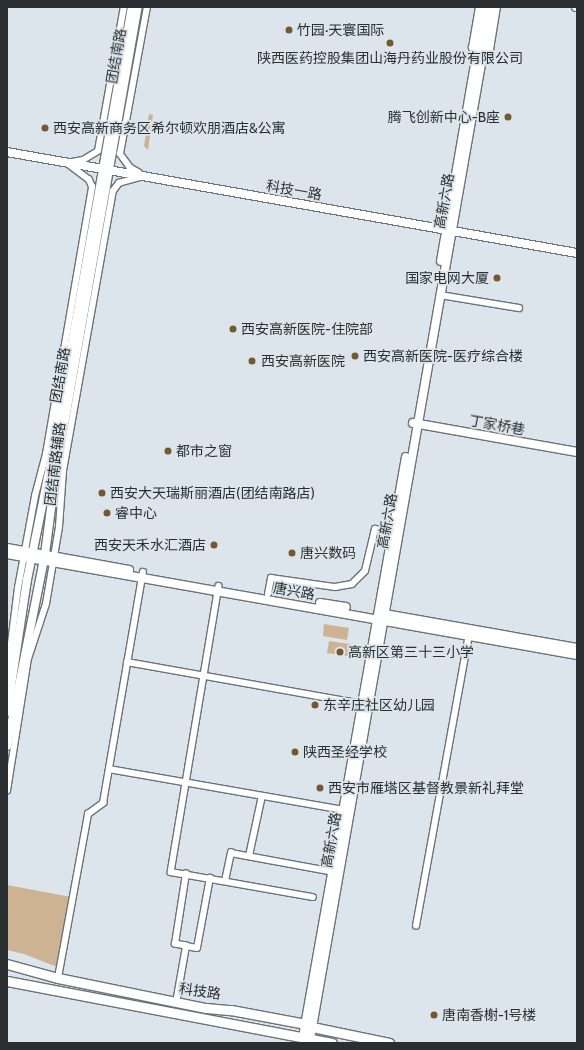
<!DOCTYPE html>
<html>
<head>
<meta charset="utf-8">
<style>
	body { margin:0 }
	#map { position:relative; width:584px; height:1050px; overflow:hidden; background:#dce5eb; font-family:Cabin,"Noto Sans SC",sans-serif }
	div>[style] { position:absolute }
	.green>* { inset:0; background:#cdb391 }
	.roads { filter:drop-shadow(1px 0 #6b7278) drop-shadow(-1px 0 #6b7278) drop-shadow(0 1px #6b7278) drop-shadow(0 -1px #6b7278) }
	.street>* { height:5.5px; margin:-2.75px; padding:0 2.75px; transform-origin:2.75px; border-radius:2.75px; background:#fff }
	.secondary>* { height:8px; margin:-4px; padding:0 4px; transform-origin:4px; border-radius:4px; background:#fff }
	.primary>* { height:9px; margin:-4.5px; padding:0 4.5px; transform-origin:4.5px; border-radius:4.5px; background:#fff }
	.dots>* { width:11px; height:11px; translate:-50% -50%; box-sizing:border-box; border:2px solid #dce5eb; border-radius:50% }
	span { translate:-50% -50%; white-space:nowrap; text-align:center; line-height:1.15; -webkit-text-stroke:3.5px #dce5eb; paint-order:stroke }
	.poi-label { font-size:14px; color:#2b2f31 }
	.left { translate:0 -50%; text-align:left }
	.right { translate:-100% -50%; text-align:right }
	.street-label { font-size:14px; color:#2b2f31 }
	.frame { position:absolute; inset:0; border:8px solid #2b2f31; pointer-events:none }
</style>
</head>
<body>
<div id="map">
	<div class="green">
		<div style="clip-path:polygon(149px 114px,153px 115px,148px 150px,144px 146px)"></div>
		<div style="clip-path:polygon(324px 624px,349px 628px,347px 640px,323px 636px)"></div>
		<div style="clip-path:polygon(329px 641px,350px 644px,348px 656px,327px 653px)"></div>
		<div style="clip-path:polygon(7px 885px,71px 897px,57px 967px,24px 954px,7px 950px)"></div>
	</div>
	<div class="roads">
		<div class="street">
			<div style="left:482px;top:56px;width:10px;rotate:-37deg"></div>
			<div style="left:490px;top:50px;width:44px;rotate:-80.8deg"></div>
			<div style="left:476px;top:57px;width:10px;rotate:-114deg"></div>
			<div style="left:472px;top:48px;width:42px;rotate:-80.3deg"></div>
			<div style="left:72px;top:162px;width:11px;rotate:-10deg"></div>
			<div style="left:83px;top:160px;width:17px;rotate:-31deg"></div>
			<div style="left:98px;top:151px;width:146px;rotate:-79.8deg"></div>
			<div style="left:139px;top:173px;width:10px;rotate:-151deg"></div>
			<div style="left:130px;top:168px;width:17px;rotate:-126deg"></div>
			<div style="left:120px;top:154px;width:149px;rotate:-79.6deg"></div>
			<div style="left:440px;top:295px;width:80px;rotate:9.3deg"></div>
			<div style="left:219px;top:586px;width:290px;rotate:99.5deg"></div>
			<div style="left:171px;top:872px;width:144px;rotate:10deg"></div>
			<div style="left:268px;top:594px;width:16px;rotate:-79deg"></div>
			<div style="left:271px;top:578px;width:65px;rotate:8deg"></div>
			<div style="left:335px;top:587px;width:17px;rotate:-10deg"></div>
			<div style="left:352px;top:584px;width:18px;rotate:-45deg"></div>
			<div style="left:365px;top:571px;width:43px;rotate:-76.6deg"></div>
			<div style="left:375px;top:529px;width:17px;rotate:10deg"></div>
			<div style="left:127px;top:662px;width:239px;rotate:10.1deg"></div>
			<div style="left:7px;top:675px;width:88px;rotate:-82.8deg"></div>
			<div style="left:18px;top:588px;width:94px;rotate:-79.5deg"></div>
			<div style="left:35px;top:496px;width:43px;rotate:-75.3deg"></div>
			<div style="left:46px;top:454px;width:271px;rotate:-80.2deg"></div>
			<div style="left:92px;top:187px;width:8px;rotate:-113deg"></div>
			<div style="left:89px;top:180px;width:26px;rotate:-143deg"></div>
			<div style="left:109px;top:769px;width:238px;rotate:9.9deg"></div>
			<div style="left:7px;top:791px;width:134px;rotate:-81deg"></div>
			<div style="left:28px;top:659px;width:58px;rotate:-71.9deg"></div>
			<div style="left:46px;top:604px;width:78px;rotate:-80.4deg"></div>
			<div style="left:59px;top:527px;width:56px;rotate:-85.9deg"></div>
			<div style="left:63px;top:471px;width:284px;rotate:-79.9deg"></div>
			<div style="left:113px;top:191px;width:10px;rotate:-53deg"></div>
			<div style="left:119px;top:183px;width:22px;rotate:-16deg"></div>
			<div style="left:249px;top:856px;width:61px;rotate:-77.8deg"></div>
			<div style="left:225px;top:881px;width:29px;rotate:-78deg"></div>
			<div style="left:231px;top:853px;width:106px;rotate:10.4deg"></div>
			<div style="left:416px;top:926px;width:296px;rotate:-79.7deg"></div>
			<div style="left:186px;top:946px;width:11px;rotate:10deg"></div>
			<div style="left:197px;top:948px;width:71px;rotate:-79.5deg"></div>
			<div style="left:58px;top:978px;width:167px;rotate:-79.6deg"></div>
			<div style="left:88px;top:814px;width:19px;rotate:-36deg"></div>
			<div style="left:103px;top:803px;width:234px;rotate:-80.2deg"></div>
			<div style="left:176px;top:1003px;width:58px;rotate:-80deg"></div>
			<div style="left:186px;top:946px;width:11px;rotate:-170deg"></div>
			<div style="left:175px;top:944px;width:71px;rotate:-81.1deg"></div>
		</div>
		<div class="secondary">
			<div style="left:576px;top:7px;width:1px"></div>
			<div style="left:7px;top:152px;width:579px;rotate:10.05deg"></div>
			<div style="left:441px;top:261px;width:258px;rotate:-80.2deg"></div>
			<div style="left:413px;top:423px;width:167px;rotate:10deg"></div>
			<div style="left:7px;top:548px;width:124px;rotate:10.2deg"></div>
			<div style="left:7px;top:554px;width:579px;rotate:10.05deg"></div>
			<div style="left:320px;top:603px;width:26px;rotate:9deg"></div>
			<div style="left:379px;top:613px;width:201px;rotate:10deg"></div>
			<div style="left:7px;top:712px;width:134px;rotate:-81.4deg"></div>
			<div style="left:27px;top:580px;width:115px;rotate:-78.5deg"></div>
			<div style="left:50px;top:467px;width:467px;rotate:-79.9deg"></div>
			<div style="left:7px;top:746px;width:196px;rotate:-78.8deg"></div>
			<div style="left:45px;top:554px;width:85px;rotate:-82.5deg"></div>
			<div style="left:56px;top:470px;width:470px;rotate:-80deg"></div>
			<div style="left:303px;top:1037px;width:589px;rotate:-79.93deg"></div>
			<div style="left:310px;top:1039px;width:1048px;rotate:-80.05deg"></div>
		</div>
		<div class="primary">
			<div style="left:7px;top:964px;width:53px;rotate:15.4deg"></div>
			<div style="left:58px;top:978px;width:151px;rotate:11.5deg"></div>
			<div style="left:206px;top:1008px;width:25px;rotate:5deg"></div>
			<div style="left:231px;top:1010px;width:76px;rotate:10.6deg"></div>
			<div style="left:306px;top:1024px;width:7px;rotate:27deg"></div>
			<div style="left:312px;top:1027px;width:79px;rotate:11.7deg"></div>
			<div style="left:7px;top:981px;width:331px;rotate:10.8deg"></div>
		</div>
	</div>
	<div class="dots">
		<div style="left:289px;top:30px;background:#76582d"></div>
		<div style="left:390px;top:43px;background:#76582d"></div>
		<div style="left:508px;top:117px;background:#76582d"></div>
		<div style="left:45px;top:128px;background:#76582d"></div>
		<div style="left:497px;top:278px;background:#76582d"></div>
		<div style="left:233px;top:329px;background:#76582d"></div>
		<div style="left:355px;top:356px;background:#76582d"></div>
		<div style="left:252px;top:361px;background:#76582d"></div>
		<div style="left:168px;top:451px;background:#76582d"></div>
		<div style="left:102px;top:493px;background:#76582d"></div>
		<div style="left:107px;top:513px;background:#76582d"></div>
		<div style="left:214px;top:545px;background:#76582d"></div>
		<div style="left:292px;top:553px;background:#76582d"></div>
		<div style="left:340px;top:652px;background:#76582d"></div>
		<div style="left:315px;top:705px;background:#76582d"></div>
		<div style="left:295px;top:752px;background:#76582d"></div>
		<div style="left:320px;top:788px;background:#76582d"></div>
		<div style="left:434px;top:1015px;background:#76582d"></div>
	</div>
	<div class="poi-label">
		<span class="left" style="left:297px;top:30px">竹园·天寰国际</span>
		<span style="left:390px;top:58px">陕西医药控股集团山海丹药业股份有限公司</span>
		<span class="right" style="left:500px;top:117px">腾飞创新中心-B座</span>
		<span class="left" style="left:53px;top:128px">西安高新商务区希尔顿欢朋酒店&amp;公寓</span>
		<span class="right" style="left:489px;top:278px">国家电网大厦</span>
		<span class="left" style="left:241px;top:329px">西安高新医院-住院部</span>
		<span class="left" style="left:363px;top:356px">西安高新医院-医疗综合楼</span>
		<span class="left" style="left:261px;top:361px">西安高新医院</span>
		<span class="left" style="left:176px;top:451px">都市之窗</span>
		<span class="left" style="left:110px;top:493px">西安大天瑞斯丽酒店(团结南路店)</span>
		<span class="left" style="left:115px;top:513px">睿中心</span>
		<span class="right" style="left:206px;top:545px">西安天禾水汇酒店</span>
		<span class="left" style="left:300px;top:553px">唐兴数码</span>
		<span class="left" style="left:348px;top:652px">高新区第三十三小学</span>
		<span class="left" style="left:323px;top:705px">东辛庄社区幼儿园</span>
		<span class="left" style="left:303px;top:752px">陕西圣经学校</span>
		<span class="left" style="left:328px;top:788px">西安市雁塔区基督教景新礼拜堂</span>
		<span class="left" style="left:442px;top:1015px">唐南香榭-1号楼</span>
	</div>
	<div class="street-label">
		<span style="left:116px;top:56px;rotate:-80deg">团结南路</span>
		<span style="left:294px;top:190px;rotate:10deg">科技一路</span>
		<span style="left:444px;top:201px;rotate:-80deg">高新六路</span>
		<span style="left:60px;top:375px;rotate:-80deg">团结南路</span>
		<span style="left:497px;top:425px;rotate:10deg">丁家桥巷</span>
		<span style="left:55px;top:464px;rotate:-83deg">团结南路辅路</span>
		<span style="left:387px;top:521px;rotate:-80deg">高新六路</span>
		<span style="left:294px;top:591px;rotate:10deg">唐兴路</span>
		<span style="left:331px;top:840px;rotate:-80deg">高新六路</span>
		<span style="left:200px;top:991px;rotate:8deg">科技路</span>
	</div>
	<div class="frame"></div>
</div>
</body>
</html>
